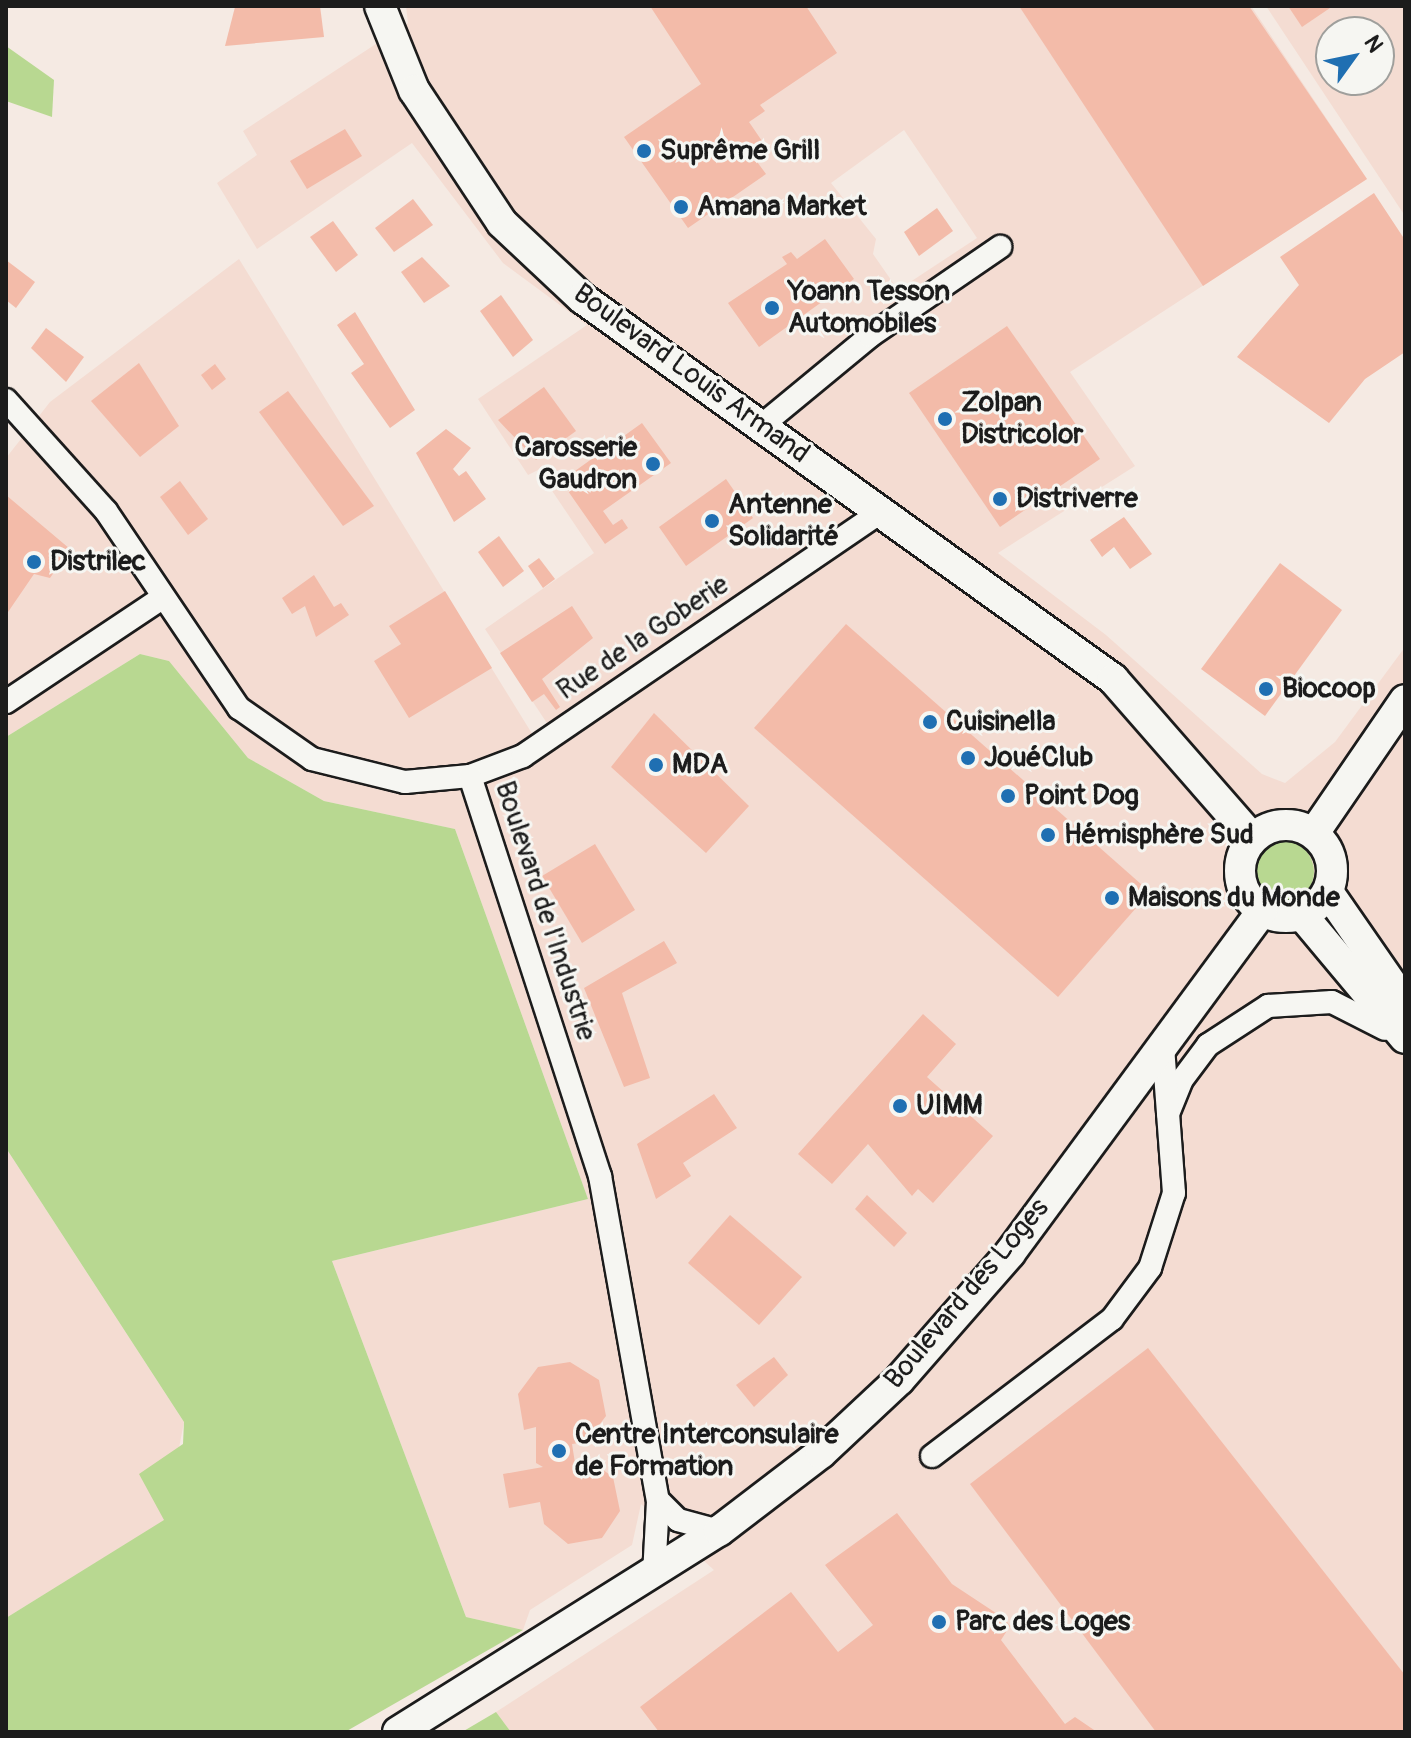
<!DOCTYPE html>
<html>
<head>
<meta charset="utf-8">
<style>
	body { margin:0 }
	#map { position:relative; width:1411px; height:1738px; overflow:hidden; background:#f5eae3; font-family:Pangolin,sans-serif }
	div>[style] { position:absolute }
	.built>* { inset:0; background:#f4dcd2 }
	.green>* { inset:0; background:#b8d891 }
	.round { border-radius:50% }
	.building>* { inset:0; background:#f3bba9 }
	.roads { filter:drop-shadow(2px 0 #1c1c1c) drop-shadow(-2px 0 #1c1c1c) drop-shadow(0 2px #1c1c1c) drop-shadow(0 -2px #1c1c1c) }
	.street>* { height:22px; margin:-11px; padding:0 11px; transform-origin:11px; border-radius:11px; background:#f6f6f2 }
	.secondary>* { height:30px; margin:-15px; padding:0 15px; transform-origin:15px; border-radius:15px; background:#f6f6f2 }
	.secondary>.ring { margin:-15px; padding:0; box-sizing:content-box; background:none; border:30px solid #f6f6f2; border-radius:50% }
	.dots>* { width:22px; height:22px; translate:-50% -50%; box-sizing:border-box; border:4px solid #f6f6f2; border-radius:50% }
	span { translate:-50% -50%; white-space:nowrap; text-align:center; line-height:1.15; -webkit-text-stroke:6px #f6f6f2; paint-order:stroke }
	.poi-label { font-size:28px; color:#1c1c1c; font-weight:700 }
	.left { translate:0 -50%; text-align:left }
	.right { translate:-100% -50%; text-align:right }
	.street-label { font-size:28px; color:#1c1c1c }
	.frame { position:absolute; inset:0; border:8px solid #1c1c1c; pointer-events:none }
	.north { position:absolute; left:1315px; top:16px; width:80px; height:80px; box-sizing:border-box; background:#f6f6f2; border:2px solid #9f9f9c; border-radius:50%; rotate:57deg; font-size:22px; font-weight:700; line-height:32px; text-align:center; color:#1c1c1c }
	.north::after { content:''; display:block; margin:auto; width:28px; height:36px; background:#1f6fb2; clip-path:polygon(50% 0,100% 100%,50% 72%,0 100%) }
</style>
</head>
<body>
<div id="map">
	<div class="built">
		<div style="clip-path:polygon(evenodd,406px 6px,1251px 6px,1367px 179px,1070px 372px,1135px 466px,998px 553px,1106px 635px,1262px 774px,1285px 783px,1335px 742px,1405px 647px,1405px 1732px,511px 1732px,496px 1712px,714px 1570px,641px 1504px,632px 1545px,530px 1610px,523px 1630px,466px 1617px,332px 1261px,588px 1199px,455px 829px,324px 801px,248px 758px,169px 661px,140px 654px,6px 737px,6px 458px,50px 402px,239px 259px,544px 753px,560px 743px,485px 629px,594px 553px,538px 470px,528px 475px,478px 399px,587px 325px,503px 263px,412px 143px,257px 249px,217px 183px,257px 155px,243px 131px,408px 23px,406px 6px,904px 130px,977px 238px,898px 290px,873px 254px,876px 239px,831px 183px,904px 130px)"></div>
		<div style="clip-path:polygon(evenodd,1266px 6px,1405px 6px,1405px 216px,1266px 6px,1331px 32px,1379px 32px,1379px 80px,1331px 80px,1331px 32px)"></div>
		<div style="clip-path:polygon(6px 1148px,184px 1422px,165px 1520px,6px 1618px)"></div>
	</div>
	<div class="green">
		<div style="clip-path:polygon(6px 46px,54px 80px,52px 117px,6px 101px)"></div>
		<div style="clip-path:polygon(140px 654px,169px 661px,248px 758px,324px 801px,455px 829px,588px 1199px,332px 1261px,466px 1617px,523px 1630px,345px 1732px,6px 1732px,6px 1618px,164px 1520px,139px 1474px,183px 1444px,184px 1422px,6px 1148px,6px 737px)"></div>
		<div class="round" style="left:1250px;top:840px;width:64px;height:64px"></div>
		<div style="clip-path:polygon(496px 1712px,511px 1732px,462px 1732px)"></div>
	</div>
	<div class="building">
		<div style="clip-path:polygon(320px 6px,324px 37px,225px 46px,235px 7px)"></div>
		<div style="clip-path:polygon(650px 6px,806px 6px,837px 53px,760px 105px,765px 111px,749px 122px,762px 141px,749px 151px,766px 174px,688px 228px,624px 137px,701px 84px)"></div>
		<div style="clip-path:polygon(1019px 6px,1249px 6px,1367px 179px,1203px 286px)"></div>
		<div style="clip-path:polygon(1288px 6px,1329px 6px,1330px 8px,1302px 27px)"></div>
		<div style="clip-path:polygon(345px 129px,362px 156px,307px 189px,290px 161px)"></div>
		<div style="clip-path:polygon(1374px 193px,1405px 240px,1405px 352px,1365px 379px,1329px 423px,1237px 357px,1299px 285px,1280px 257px)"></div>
		<div style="clip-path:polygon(413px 199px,433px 225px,394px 252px,375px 228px)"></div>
		<div style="clip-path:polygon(937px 208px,953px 231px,919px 256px,904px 232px)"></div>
		<div style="clip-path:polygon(333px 221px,358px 255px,336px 272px,310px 237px)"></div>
		<div style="clip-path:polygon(825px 239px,854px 279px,759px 347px,728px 303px,787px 264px,782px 257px,791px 252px,797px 259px)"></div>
		<div style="clip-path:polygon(422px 257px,450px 286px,424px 303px,401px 272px)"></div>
		<div style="clip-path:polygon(6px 260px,35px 282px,16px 308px,6px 300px)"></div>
		<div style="clip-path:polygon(501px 295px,533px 340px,513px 357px,480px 311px)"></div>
		<div style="clip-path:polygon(355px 312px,415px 410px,390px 428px,351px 373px,364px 364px,337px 325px)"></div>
		<div style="clip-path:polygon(1007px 326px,1100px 459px,1000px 527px,909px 393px)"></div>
		<div style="clip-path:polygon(46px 328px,84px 357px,66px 382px,31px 348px)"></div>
		<div style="clip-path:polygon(139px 363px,179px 426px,140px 457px,91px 401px)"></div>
		<div style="clip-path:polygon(215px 364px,226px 379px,212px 390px,201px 375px)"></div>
		<div style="clip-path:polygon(544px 387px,576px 431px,536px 460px,498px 420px)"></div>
		<div style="clip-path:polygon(288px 391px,374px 506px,343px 526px,259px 412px)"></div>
		<div style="clip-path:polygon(642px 423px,671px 463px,603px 511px,613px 525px,622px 519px,628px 528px,605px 544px,561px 481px)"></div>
		<div style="clip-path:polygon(446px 429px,471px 448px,453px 469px,459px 476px,466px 471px,486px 499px,454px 522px,416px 453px)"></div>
		<div style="clip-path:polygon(726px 479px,753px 518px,686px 566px,659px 527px)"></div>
		<div style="clip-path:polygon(180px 481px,208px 519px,188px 535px,160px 497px)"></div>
		<div style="clip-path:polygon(6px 495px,70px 549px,50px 578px,34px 574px,6px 615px)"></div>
		<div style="clip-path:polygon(821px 498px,831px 505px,825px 513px,815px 505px)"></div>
		<div style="clip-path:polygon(1124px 517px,1152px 554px,1130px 569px,1114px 547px,1102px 557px,1090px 540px)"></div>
		<div style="clip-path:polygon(499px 536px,524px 571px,503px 587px,478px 552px)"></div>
		<div style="clip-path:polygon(539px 558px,555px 579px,543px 588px,528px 566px)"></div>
		<div style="clip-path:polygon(1280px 563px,1342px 610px,1265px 716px,1201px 669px)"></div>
		<div style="clip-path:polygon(314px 575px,334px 607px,341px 603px,349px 615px,316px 637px,305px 606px,292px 614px,282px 598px)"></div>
		<div style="clip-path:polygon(445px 591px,492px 668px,409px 718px,374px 661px,401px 644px,389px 626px)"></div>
		<div style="clip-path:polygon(572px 606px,593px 638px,542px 679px,560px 707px,556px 710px,544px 694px,532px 702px,500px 653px)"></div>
		<div style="clip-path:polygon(846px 624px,1150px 892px,1058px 997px,754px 728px)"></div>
		<div style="clip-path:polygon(654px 713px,749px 806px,706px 853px,611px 767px)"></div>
		<div style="clip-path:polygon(595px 844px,635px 910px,582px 943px,542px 876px)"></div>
		<div style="clip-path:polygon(664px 941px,677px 963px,622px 993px,650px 1078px,624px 1087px,584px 988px)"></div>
		<div style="clip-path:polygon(923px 1014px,956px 1044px,927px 1077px,993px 1136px,933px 1203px,918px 1189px,912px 1196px,868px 1144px,832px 1184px,798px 1154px)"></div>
		<div style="clip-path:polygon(714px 1094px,737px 1128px,683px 1163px,691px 1176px,656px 1199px,637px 1144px)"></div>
		<div style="clip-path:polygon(867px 1195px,907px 1233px,894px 1247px,855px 1209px)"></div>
		<div style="clip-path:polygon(730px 1215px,802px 1277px,759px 1325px,688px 1263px)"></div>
		<div style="clip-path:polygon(1148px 1348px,1405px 1675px,1405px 1732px,1156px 1732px,970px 1484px)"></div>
		<div style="clip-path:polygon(774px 1357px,788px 1375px,754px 1407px,736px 1385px)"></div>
		<div style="clip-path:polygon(570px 1362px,599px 1380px,606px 1416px,586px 1442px,572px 1444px,575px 1463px,589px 1460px,613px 1477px,620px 1511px,602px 1538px,568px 1544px,544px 1524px,540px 1502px,509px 1508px,503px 1474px,543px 1467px,536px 1463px,536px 1427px,524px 1430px,518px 1394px,538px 1367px)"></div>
		<div style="clip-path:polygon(897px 1513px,952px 1584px,1005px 1619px,1010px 1626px,1001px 1640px,1065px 1724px,1075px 1717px,1097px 1732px,659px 1732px,640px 1707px,791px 1592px,838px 1652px,873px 1625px,825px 1565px)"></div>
	</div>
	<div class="roads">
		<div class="street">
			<div style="left:6px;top:400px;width:149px;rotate:48deg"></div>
			<div style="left:106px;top:511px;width:238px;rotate:56deg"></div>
			<div style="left:239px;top:708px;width:89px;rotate:34.9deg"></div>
			<div style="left:312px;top:759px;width:96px;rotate:13.9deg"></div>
			<div style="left:405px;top:782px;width:65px;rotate:-5.3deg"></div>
			<div style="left:470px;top:776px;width:57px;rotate:-20.7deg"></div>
			<div style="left:523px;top:756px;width:435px;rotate:-34.3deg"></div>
			<div style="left:761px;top:426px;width:141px;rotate:-39.5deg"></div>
			<div style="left:870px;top:336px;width:158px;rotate:-34.4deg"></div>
			<div style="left:6px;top:702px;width:187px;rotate:-33.7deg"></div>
			<div style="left:470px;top:776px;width:421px;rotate:72deg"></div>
			<div style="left:600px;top:1176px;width:329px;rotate:79.9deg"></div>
			<div style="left:1168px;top:1114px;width:35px;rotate:-68deg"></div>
			<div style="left:1181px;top:1081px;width:45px;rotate:-53.1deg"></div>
			<div style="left:1208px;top:1045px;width:72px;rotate:-33deg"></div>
			<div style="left:1268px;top:1006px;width:64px;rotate:-3.6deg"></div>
			<div style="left:1332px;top:1002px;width:59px;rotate:27deg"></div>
			<div style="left:932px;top:1456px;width:226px;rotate:-37.3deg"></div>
			<div style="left:1112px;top:1319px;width:64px;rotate:-53.3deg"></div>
			<div style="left:1150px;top:1268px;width:79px;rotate:-72.3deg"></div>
			<div style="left:1174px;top:1193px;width:147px;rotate:-94.3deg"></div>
			<div style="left:654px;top:1575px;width:75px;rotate:-86.9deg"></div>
			<div style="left:658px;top:1500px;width:28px;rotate:45deg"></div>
			<div style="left:678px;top:1520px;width:42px;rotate:15deg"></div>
		</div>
		<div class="secondary">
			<div style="left:380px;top:6px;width:91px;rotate:68deg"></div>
			<div style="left:414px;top:90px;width:159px;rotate:56.5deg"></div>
			<div style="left:502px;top:223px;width:110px;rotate:43.2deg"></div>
			<div style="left:582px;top:298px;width:654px;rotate:35.66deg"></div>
			<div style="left:1113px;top:679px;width:211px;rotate:48.8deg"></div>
			<div class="ring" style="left:1240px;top:825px;width:62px;height:62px"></div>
			<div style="left:1314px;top:833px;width:161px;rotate:-55.6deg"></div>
			<div style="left:1328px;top:892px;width:135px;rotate:55.3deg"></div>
			<div style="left:1302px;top:915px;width:160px;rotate:50.1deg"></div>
			<div style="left:398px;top:1732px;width:379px;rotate:-32.1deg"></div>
			<div style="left:719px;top:1531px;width:128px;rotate:-37.4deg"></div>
			<div style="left:821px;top:1453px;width:107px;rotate:-43.1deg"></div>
			<div style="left:899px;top:1380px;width:169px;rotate:-48.8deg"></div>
			<div style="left:1010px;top:1253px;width:425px;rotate:-53.6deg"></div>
		</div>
	</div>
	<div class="dots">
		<div style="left:644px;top:151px;background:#1f6fb2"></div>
		<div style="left:681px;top:207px;background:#1f6fb2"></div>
		<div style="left:772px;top:308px;background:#1f6fb2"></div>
		<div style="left:945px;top:419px;background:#1f6fb2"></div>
		<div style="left:653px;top:464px;background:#1f6fb2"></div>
		<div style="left:1000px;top:499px;background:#1f6fb2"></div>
		<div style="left:712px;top:521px;background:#1f6fb2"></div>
		<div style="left:34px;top:562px;background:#1f6fb2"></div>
		<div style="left:1266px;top:689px;background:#1f6fb2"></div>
		<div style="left:930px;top:722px;background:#1f6fb2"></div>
		<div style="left:968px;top:758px;background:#1f6fb2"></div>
		<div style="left:656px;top:765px;background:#1f6fb2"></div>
		<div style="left:1008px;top:796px;background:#1f6fb2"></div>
		<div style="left:1048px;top:835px;background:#1f6fb2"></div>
		<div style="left:1112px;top:898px;background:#1f6fb2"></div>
		<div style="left:900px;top:1106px;background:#1f6fb2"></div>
		<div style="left:559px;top:1451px;background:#1f6fb2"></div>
		<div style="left:939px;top:1622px;background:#1f6fb2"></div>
	</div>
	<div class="poi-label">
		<span class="left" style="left:660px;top:151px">Suprême Grill</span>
		<span class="left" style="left:697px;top:207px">Amana Market</span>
		<span class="left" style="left:788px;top:308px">Yoann Tesson<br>Automobiles</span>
		<span class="left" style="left:961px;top:419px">Zolpan<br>Districolor</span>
		<span class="right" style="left:637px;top:464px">Carosserie<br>Gaudron</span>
		<span class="left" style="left:1016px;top:499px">Distriverre</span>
		<span class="left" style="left:728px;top:521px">Antenne<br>Solidarité</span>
		<span class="left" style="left:50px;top:562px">Distrilec</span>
		<span class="left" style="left:1282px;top:689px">Biocoop</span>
		<span class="left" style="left:946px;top:722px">Cuisinella</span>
		<span class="left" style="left:984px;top:758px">JouéClub</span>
		<span class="left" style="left:672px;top:765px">MDA</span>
		<span class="left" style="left:1024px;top:796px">Point Dog</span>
		<span class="left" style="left:1064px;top:835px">Hémisphère Sud</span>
		<span class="left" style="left:1128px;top:898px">Maisons du Monde</span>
		<span class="left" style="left:916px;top:1106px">UIMM</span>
		<span class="left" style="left:575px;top:1451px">Centre Interconsulaire<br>de Formation</span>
		<span class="left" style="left:955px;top:1622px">Parc des Loges</span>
	</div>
	<div class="street-label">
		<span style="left:691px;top:374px;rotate:36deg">Boulevard Louis Armand</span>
		<span style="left:643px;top:638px;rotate:-34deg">Rue de la Goberie</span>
		<span style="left:545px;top:911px;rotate:72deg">Boulevard de l'Industrie</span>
		<span style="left:967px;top:1294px;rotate:-50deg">Boulevard des Loges</span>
	</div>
	<div class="frame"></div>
	<div class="north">N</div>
</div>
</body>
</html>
